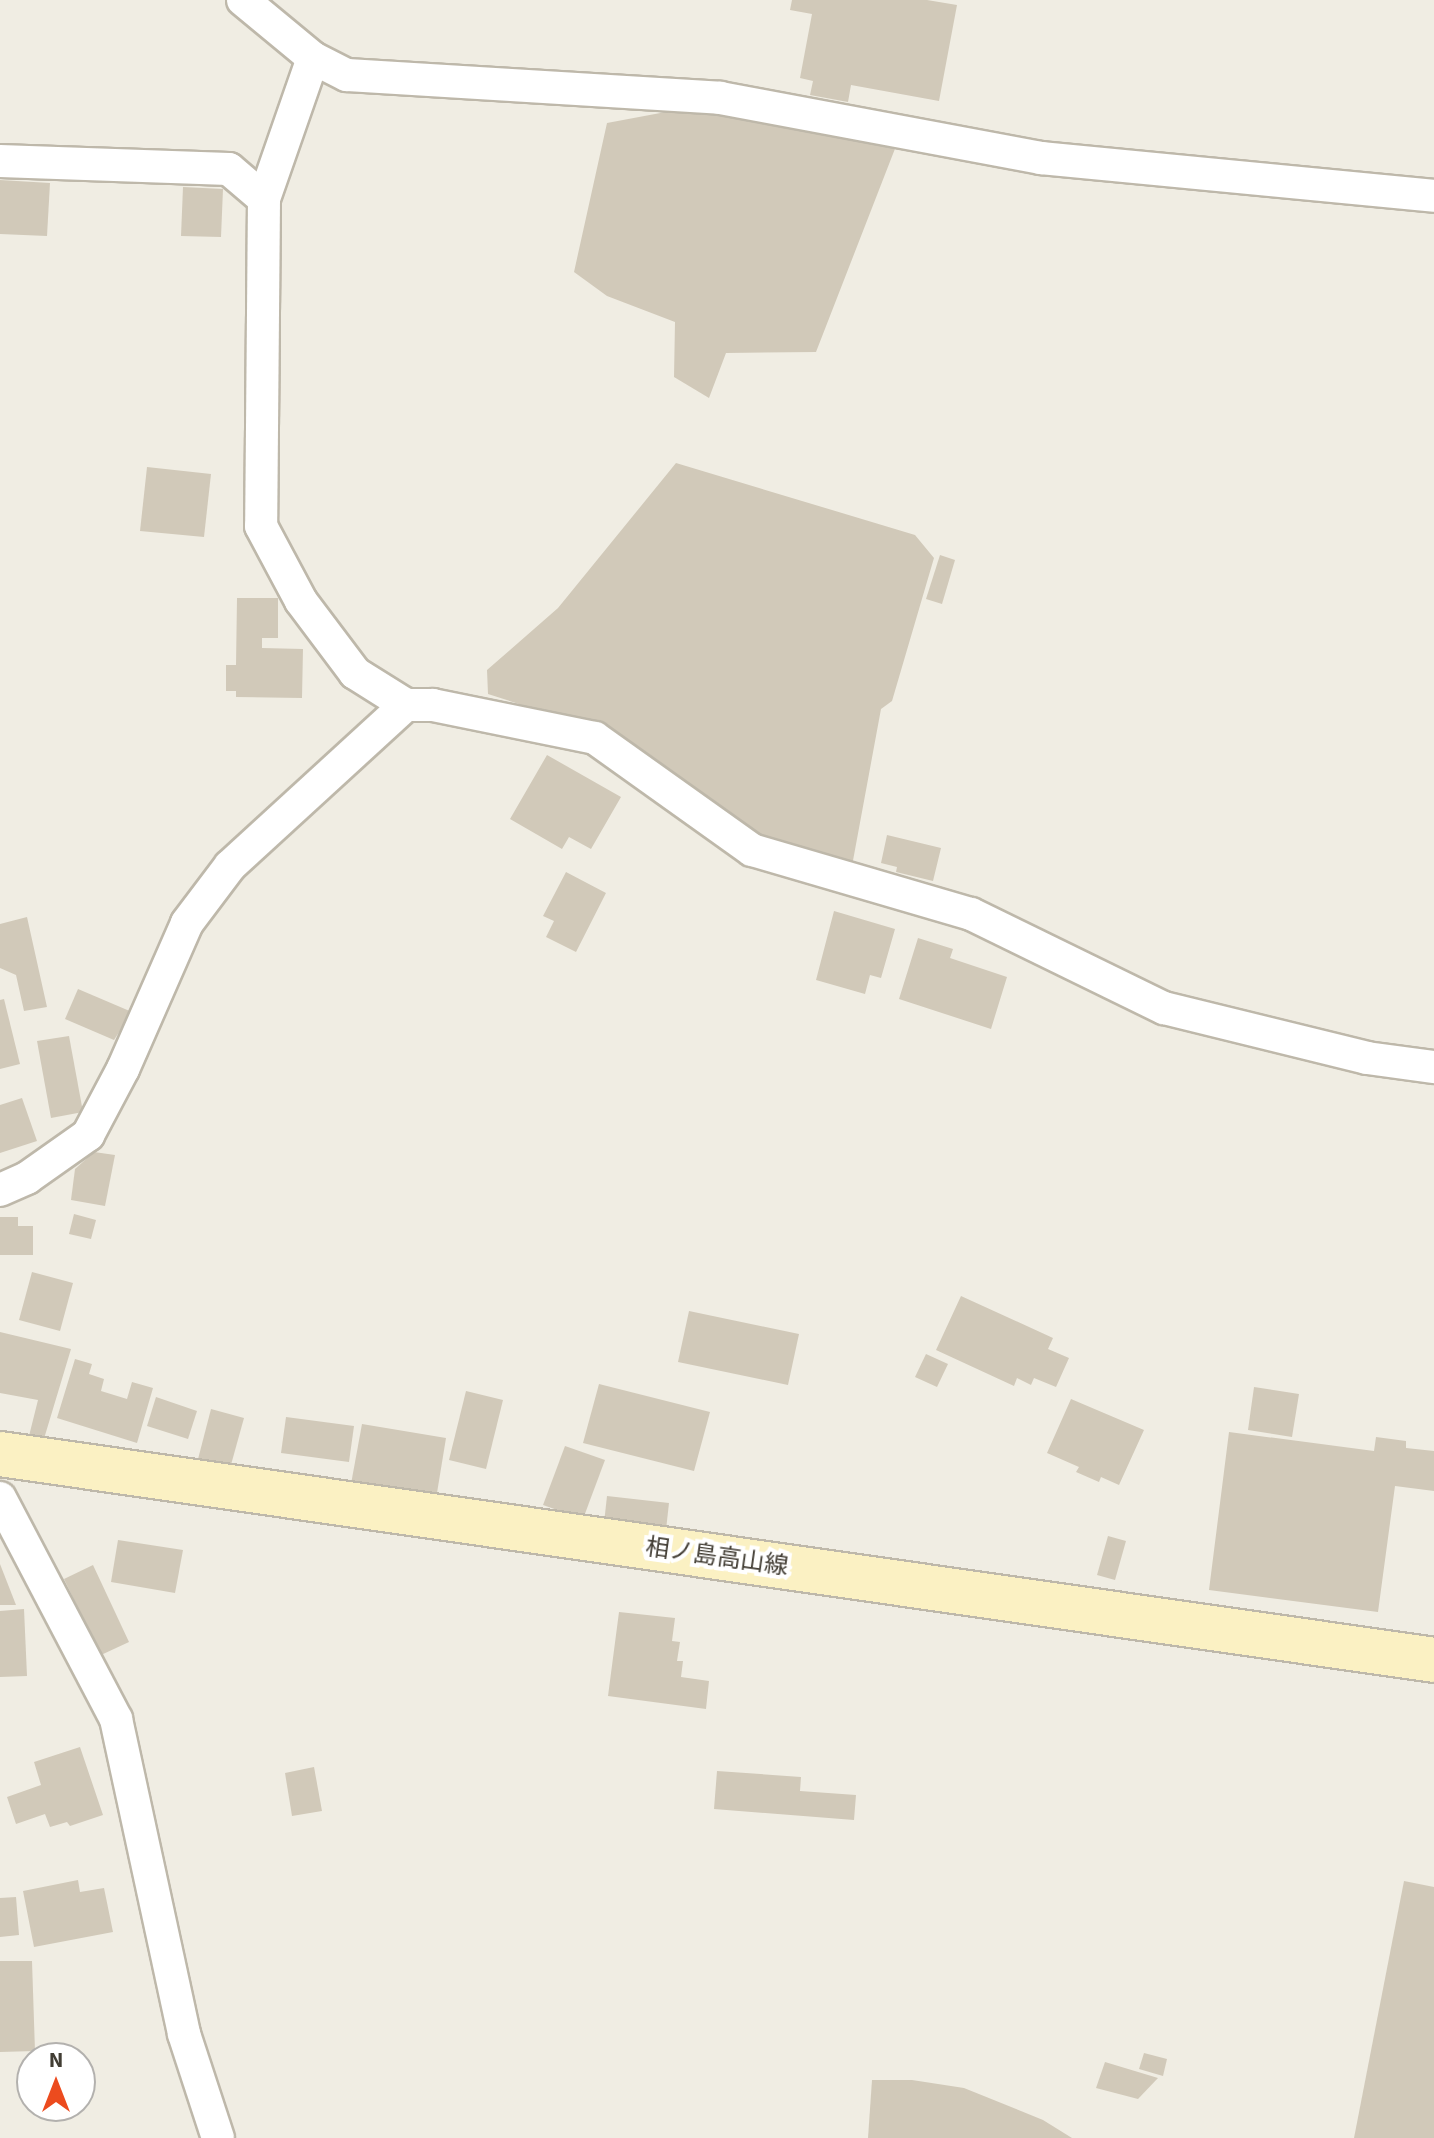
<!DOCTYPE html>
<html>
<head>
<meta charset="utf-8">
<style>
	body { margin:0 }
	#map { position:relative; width:1434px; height:2138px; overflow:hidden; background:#f0ede3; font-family:"Source Sans 3","Noto Sans JP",sans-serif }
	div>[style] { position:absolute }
	.building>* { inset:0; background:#d1c9b9 }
	.roads { filter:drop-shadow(2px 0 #beb8aa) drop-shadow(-2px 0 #beb8aa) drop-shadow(0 2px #beb8aa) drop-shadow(0 -2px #beb8aa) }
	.minor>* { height:32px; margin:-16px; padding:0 16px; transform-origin:16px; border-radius:16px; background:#fff }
	.secondary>* { height:44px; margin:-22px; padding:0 22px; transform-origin:22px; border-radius:22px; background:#fbf1c3 }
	span { translate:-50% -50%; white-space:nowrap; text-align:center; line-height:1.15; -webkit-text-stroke:8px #fff; paint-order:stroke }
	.street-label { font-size:24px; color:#423d34 }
	.north { position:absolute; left:16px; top:2042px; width:80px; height:80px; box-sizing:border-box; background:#fff; border:2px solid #b3b1ae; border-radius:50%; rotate:0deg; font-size:22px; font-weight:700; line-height:32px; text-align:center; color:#423d34 }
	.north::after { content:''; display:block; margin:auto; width:28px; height:36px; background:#ec4b1e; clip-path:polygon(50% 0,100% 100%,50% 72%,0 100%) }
</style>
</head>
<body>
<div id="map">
	<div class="building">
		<div style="clip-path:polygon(792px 0,927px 0,957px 5px,939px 101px,851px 85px,848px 102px,810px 95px,813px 81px,800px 78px,812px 14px,790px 10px)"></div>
		<div style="clip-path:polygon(671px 111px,776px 116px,898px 141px,816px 352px,726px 353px,709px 398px,674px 377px,675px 322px,607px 296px,574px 272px,607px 123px)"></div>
		<div style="clip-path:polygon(0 180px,50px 183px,47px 236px,0 234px)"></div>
		<div style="clip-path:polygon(183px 187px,223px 189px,221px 237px,181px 236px)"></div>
		<div style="clip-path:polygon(676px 463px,915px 535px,934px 558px,892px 701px,881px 709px,852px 866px,761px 841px,593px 728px,488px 694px,487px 670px,558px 608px)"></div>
		<div style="clip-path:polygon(147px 467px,211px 474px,204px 537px,140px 531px)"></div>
		<div style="clip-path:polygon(940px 555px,955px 560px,942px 604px,926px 599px)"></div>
		<div style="clip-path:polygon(237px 598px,278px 598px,278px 638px,262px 638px,262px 648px,303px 649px,302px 698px,236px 697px,236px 691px,226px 691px,226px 665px,236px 665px)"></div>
		<div style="clip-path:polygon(547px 755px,621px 797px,591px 849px,569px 837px,562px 849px,510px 819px)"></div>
		<div style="clip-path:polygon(887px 835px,941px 848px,933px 881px,896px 872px,897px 867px,881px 863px)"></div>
		<div style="clip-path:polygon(566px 872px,606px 893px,576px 952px,546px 937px,554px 921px,543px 916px)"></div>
		<div style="clip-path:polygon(834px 911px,895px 929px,881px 978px,870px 975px,865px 994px,816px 980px)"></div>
		<div style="clip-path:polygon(27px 917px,47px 1007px,24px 1011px,16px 975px,0 968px,0 924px)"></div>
		<div style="clip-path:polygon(918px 938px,953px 949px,950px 958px,1007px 977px,991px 1029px,899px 999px)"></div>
		<div style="clip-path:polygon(78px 989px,132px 1012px,114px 1040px,65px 1019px)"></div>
		<div style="clip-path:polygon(4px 999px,20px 1064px,0 1069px,0 1000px)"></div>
		<div style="clip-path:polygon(69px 1036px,83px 1112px,51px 1118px,37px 1041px)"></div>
		<div style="clip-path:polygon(22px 1098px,37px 1141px,0 1153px,0 1105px)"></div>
		<div style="clip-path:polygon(94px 1152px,115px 1155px,105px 1206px,71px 1200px,75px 1169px)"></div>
		<div style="clip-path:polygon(74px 1214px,96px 1220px,91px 1239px,69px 1234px)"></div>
		<div style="clip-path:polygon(0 1217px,18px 1217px,18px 1226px,33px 1226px,33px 1255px,0 1255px)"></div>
		<div style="clip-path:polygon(32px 1272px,73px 1283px,60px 1331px,19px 1320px)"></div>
		<div style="clip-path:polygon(961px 1296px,1053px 1338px,1048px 1349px,1069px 1358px,1056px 1387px,1034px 1378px,1031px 1385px,1017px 1378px,1014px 1386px,936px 1350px)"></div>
		<div style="clip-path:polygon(689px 1311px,799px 1334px,788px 1385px,678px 1362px)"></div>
		<div style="clip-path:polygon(0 1332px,71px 1349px,43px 1442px,28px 1440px,38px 1400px,0 1393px)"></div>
		<div style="clip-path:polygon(926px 1354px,948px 1364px,937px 1387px,915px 1377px)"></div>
		<div style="clip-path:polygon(75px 1359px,92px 1364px,89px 1374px,104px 1379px,101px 1391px,127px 1399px,132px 1382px,153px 1388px,137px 1443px,57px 1418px)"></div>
		<div style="clip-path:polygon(599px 1384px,710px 1412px,694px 1471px,583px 1443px)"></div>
		<div style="clip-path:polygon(1254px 1387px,1299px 1394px,1292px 1437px,1248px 1430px)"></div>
		<div style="clip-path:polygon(466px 1391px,503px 1400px,486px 1469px,449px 1460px)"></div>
		<div style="clip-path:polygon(156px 1397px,197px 1411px,188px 1439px,147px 1426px)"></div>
		<div style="clip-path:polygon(1071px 1399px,1144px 1430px,1119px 1485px,1101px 1477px,1099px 1482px,1076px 1472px,1079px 1467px,1047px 1453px)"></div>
		<div style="clip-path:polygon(211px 1409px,244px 1418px,229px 1472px,197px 1463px)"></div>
		<div style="clip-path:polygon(286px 1417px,354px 1426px,349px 1462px,281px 1453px)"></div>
		<div style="clip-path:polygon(362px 1424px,446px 1438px,436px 1499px,351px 1484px)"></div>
		<div style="clip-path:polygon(1229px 1432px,1374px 1451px,1376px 1437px,1406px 1441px,1406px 1448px,1434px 1451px,1434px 1491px,1395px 1486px,1378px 1612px,1209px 1590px)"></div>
		<div style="clip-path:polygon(565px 1446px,605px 1460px,583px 1519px,543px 1505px)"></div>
		<div style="clip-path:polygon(607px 1496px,669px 1503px,666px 1530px,604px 1523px)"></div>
		<div style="clip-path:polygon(1108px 1536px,1126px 1541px,1115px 1580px,1097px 1575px)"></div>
		<div style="clip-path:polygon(118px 1540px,183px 1550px,175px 1593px,111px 1582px)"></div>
		<div style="clip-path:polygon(0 1564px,16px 1605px,0 1605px)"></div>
		<div style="clip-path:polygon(93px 1565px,129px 1642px,101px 1655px,64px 1579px)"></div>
		<div style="clip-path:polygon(24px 1609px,27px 1676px,0 1677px,0 1611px)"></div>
		<div style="clip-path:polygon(619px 1612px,675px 1618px,672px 1641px,680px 1642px,677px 1661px,683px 1661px,681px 1677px,709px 1681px,706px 1709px,608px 1696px)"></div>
		<div style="clip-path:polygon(80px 1747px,103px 1815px,70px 1826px,67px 1822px,50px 1827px,45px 1814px,16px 1824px,7px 1797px,41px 1785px,34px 1762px)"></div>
		<div style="clip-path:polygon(314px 1767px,322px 1811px,292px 1816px,285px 1773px)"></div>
		<div style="clip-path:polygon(717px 1771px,801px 1777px,800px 1791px,856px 1795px,854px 1820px,714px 1809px)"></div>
		<div style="clip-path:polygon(78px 1880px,80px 1892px,104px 1888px,113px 1932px,34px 1947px,23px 1891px)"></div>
		<div style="clip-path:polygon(1404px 1881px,1434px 1887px,1434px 2138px,1354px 2138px)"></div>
		<div style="clip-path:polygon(16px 1897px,19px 1935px,0 1937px,0 1898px)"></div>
		<div style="clip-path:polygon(0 1961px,32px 1961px,35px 2051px,0 2052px)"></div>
		<div style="clip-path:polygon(1144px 2053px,1167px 2059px,1163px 2076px,1139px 2069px)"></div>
		<div style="clip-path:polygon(1105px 2062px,1158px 2078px,1138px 2099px,1096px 2088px)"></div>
		<div style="clip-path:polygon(872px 2080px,912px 2080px,964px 2088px,1043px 2120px,1072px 2138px,868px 2138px)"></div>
	</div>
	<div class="roads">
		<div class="minor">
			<div style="left:243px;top:0;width:91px;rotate:39.6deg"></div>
			<div style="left:313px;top:58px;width:149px;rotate:109.2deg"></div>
			<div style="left:264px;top:199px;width:327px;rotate:90.5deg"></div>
			<div style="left:261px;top:526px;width:85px;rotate:61.9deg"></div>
			<div style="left:301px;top:601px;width:90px;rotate:53.1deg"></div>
			<div style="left:355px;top:673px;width:60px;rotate:32.1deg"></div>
			<div style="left:406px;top:705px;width:27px"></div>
			<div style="left:433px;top:705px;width:165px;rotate:11.5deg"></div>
			<div style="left:595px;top:738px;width:193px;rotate:35.5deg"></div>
			<div style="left:752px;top:850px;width:228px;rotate:16.3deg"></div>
			<div style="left:971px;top:914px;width:215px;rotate:26deg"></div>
			<div style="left:1164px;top:1008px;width:209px;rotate:13.8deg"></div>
			<div style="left:1367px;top:1058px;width:68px;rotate:7.7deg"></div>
			<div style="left:313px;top:58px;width:38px;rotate:27deg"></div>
			<div style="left:347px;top:75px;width:374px;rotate:3.5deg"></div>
			<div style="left:720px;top:98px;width:327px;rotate:10.6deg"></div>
			<div style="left:1041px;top:158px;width:395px;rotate:5.5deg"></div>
			<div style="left:0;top:161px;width:229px;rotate:2deg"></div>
			<div style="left:229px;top:169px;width:46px;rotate:40.6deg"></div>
			<div style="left:0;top:1190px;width:30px;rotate:-24deg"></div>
			<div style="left:27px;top:1178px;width:75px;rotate:-35.2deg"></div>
			<div style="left:88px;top:1135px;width:75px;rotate:-62.1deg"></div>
			<div style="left:123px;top:1069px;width:159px;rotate:-66.3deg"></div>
			<div style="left:187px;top:923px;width:71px;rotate:-53deg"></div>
			<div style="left:230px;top:866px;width:239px;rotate:-42.5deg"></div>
			<div style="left:0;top:1498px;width:250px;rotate:62.3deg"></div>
			<div style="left:116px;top:1719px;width:322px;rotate:77.8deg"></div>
			<div style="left:184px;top:2034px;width:109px;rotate:71.9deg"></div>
		</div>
		<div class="secondary">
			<div style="left:0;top:1454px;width:1449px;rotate:8.17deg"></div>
		</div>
	</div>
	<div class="street-label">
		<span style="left:717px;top:1557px;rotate:8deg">相ノ島高山線</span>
	</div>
	<div class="north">N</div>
</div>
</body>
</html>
